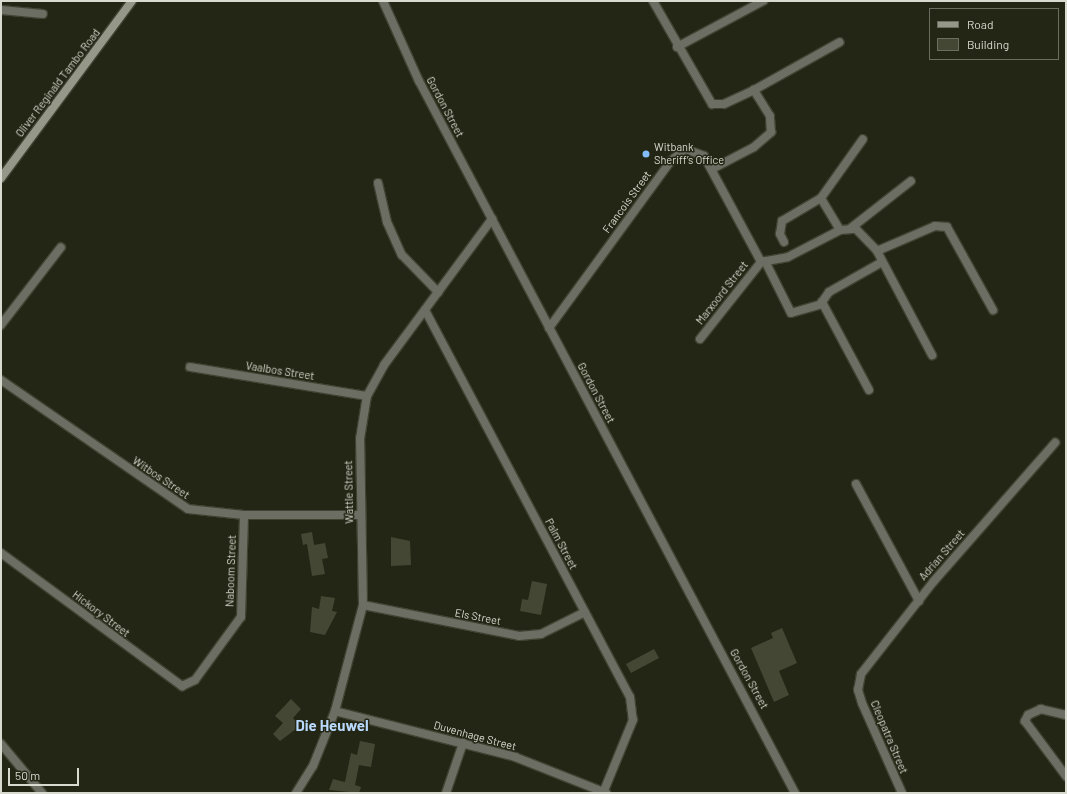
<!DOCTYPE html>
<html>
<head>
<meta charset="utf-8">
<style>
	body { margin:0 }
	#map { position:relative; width:1067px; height:794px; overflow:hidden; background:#232614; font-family:Barlow,sans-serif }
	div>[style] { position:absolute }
	.building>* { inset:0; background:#444734 }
	.roads { filter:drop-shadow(1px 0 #404332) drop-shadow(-1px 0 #404332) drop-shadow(0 1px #404332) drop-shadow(0 -1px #404332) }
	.minor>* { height:8px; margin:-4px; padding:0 4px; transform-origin:4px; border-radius:4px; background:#6c6e64 }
	.tertiary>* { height:8px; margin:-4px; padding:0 4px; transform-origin:4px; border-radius:4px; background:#6c6e64 }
	.secondary>* { height:8px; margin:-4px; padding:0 4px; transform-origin:4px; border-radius:4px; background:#959889 }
	.dots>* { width:11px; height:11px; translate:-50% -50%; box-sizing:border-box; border:2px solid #232614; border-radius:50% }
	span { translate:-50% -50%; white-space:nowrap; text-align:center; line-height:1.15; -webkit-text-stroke:3px #232614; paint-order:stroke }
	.street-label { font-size:11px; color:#d8dacf }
	.poi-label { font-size:11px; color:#d8dacf }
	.left { translate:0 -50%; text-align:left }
	.district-label { font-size:15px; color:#b8d8fc; font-weight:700 }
	.frame { position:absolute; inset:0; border:2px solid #d8dacf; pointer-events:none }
	.legend { position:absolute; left:929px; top:8px; width:130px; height:52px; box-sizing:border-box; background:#232614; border:1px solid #6b6e5f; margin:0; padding:5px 7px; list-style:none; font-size:12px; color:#d8dacf }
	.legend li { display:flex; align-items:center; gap:8px; height:20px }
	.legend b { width:20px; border:1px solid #6b6e5f }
	.scale { position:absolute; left:8px; top:768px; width:71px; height:18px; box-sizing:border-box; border:2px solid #d8dacf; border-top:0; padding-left:5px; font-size:12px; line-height:14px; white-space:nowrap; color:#d8dacf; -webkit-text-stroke:3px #232614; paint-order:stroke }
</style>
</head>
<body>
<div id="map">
	<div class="building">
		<div style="clip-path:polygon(312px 532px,314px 545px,325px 543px,328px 558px,322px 559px,325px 574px,312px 576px,307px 544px,303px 545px,301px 534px)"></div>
		<div style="clip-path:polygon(391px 537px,410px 541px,411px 565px,391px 566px)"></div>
		<div style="clip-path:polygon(532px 581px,547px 584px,541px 615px,520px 611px,522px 599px,528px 600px)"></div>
		<div style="clip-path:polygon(321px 596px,335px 598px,332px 611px,337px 612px,325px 635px,310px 632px,312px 607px,319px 609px)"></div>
		<div style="clip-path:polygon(782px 628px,797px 663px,779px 671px,789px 695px,774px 702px,751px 648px,773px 638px,771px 633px)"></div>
		<div style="clip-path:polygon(654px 649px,659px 658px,631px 673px,626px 664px)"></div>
		<div style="clip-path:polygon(291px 699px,301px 709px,293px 718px,300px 726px,280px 741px,273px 734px,283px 723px,275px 716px)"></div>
		<div style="clip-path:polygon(360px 741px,375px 744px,371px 767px,359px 765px,355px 785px,361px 787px,359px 793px,329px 790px,333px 779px,345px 782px,351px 753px,357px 755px)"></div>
	</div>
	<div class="roads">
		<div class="minor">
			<div style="left:653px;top:1px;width:119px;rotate:60.2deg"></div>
			<div style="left:712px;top:104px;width:12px"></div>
			<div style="left:724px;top:104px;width:33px;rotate:-25deg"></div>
			<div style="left:754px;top:90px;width:98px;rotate:-29.2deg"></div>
			<div style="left:1px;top:10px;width:42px;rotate:5.4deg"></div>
			<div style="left:677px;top:47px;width:98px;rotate:-28.1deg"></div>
			<div style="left:712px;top:169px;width:47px;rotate:-27.6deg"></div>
			<div style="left:754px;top:147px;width:23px;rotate:-41deg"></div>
			<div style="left:771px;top:132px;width:16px;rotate:-94deg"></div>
			<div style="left:770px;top:116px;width:31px;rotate:-122deg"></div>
			<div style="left:378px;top:183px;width:40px;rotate:77deg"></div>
			<div style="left:387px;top:222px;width:36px;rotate:66deg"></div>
			<div style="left:402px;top:255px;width:52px;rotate:45.8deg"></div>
			<div style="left:851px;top:228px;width:76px;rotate:-38.1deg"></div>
			<div style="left:840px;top:230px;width:37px;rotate:-121deg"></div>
			<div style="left:821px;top:198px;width:72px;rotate:-54.6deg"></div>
			<div style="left:784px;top:242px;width:9px;rotate:-117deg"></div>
			<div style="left:780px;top:234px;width:13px;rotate:-81deg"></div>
			<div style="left:782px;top:221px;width:45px;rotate:-30.5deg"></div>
			<div style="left:877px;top:251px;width:63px;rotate:-23.3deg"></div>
			<div style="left:935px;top:226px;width:12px;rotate:5deg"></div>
			<div style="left:947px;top:227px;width:95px;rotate:61deg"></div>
			<div style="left:765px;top:261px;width:58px;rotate:63.4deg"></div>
			<div style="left:791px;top:313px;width:32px;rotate:-16deg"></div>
			<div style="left:761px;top:262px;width:27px;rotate:-10deg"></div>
			<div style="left:788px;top:257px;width:59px;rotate:-27.4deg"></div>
			<div style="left:840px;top:230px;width:16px;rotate:-4deg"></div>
			<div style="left:856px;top:229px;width:30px;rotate:46deg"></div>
			<div style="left:877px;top:251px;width:118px;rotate:62.1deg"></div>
			<div style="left:425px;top:310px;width:438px;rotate:62.1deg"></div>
			<div style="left:630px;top:697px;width:23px;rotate:83deg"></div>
			<div style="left:633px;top:720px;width:79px;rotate:112.3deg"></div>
			<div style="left:1px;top:325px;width:98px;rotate:-52.4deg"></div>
			<div style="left:549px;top:328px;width:207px;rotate:-53.9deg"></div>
			<div style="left:671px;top:161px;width:18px;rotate:-41deg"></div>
			<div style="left:685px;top:149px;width:20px;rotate:20deg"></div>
			<div style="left:704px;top:156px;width:120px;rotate:61.7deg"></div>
			<div style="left:700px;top:339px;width:98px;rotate:-51.6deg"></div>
			<div style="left:190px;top:367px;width:179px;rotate:9.3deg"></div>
			<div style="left:1px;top:380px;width:227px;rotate:34.6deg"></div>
			<div style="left:188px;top:509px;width:56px;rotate:6.1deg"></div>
			<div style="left:244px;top:515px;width:116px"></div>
			<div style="left:869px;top:390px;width:100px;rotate:-118.1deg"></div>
			<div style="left:822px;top:302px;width:12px;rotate:-55deg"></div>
			<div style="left:829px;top:292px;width:61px;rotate:-29.5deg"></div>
			<div style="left:856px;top:484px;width:133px;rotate:61.7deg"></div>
			<div style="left:1px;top:553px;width:225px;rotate:36.3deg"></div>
			<div style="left:182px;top:686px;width:14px;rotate:-25deg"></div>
			<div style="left:195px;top:680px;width:78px;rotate:-53.9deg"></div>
			<div style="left:241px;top:617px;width:102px;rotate:-88.3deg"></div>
			<div style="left:363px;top:605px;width:159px;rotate:11.2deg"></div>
			<div style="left:519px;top:636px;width:22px;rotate:-5deg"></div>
			<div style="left:541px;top:634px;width:49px;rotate:-26.6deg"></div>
			<div style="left:335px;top:711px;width:186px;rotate:14.3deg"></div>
			<div style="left:515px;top:757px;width:98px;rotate:21.6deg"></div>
			<div style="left:1066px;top:715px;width:26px;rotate:-167deg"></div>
			<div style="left:1041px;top:709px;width:14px;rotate:155deg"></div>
			<div style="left:1028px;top:715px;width:7px;rotate:117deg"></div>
			<div style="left:1025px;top:721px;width:69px;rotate:53.3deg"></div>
			<div style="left:1px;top:744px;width:64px;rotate:50.1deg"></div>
			<div style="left:296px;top:793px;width:32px;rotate:-58deg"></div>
			<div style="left:313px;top:766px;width:59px;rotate:-68.2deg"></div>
			<div style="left:335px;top:711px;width:110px;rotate:-75.2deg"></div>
			<div style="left:363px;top:605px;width:166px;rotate:-91deg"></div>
			<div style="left:360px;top:439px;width:44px;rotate:-80.8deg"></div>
			<div style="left:367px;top:396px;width:35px;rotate:-61deg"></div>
			<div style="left:384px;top:365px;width:182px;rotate:-53.5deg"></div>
			<div style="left:446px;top:793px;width:53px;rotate:-71.2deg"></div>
			<div style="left:902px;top:793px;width:98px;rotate:-114deg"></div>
			<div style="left:862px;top:703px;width:14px;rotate:-107deg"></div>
			<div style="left:858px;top:690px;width:16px;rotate:-79deg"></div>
			<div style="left:861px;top:674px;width:118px;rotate:-51.9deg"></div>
			<div style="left:934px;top:581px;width:184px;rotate:-48.8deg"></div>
		</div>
		<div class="tertiary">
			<div style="left:383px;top:1px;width:88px;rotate:65.8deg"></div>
			<div style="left:419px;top:81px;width:805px;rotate:62.16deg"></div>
		</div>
		<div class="secondary">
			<div style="left:1px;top:178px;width:220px;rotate:-53.5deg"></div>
		</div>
	</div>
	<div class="dots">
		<div style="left:646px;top:154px;background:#83bcfa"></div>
	</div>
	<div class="street-label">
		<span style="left:58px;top:83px;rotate:-53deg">Oliver Reginald Tambo Road</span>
		<span style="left:445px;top:107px;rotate:62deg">Gordon Street</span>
		<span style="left:627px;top:202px;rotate:-54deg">Francois Street</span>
		<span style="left:722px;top:293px;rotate:-52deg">Marxoord Street</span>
		<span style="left:280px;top:371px;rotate:9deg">Vaalbos Street</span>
		<span style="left:596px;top:393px;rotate:62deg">Gordon Street</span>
		<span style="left:161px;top:478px;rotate:34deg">Witbos Street</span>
		<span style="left:349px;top:492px;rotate:-91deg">Wattle Street</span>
		<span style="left:561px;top:544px;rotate:62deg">Palm Street</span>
		<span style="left:942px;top:555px;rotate:-49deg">Adrian Street</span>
		<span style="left:231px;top:571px;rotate:-88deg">Naboom Street</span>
		<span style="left:101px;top:614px;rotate:37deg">Hickory Street</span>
		<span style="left:478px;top:617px;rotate:11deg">Els Street</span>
		<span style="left:749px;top:679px;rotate:61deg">Gordon Street</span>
		<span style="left:475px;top:736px;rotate:15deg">Duvenhage Street</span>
		<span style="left:889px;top:737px;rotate:67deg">Cleopatra Street</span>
	</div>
	<div class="poi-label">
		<span class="left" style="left:654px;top:154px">Witbank<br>Sheriff’s Office</span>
	</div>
	<div class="district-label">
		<span style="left:332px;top:726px">Die Heuwel</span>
	</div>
	<div class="frame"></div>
	<ul class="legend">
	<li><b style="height:5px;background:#959889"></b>Road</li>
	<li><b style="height:11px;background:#444734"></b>Building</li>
	</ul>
	<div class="scale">50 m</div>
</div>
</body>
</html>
